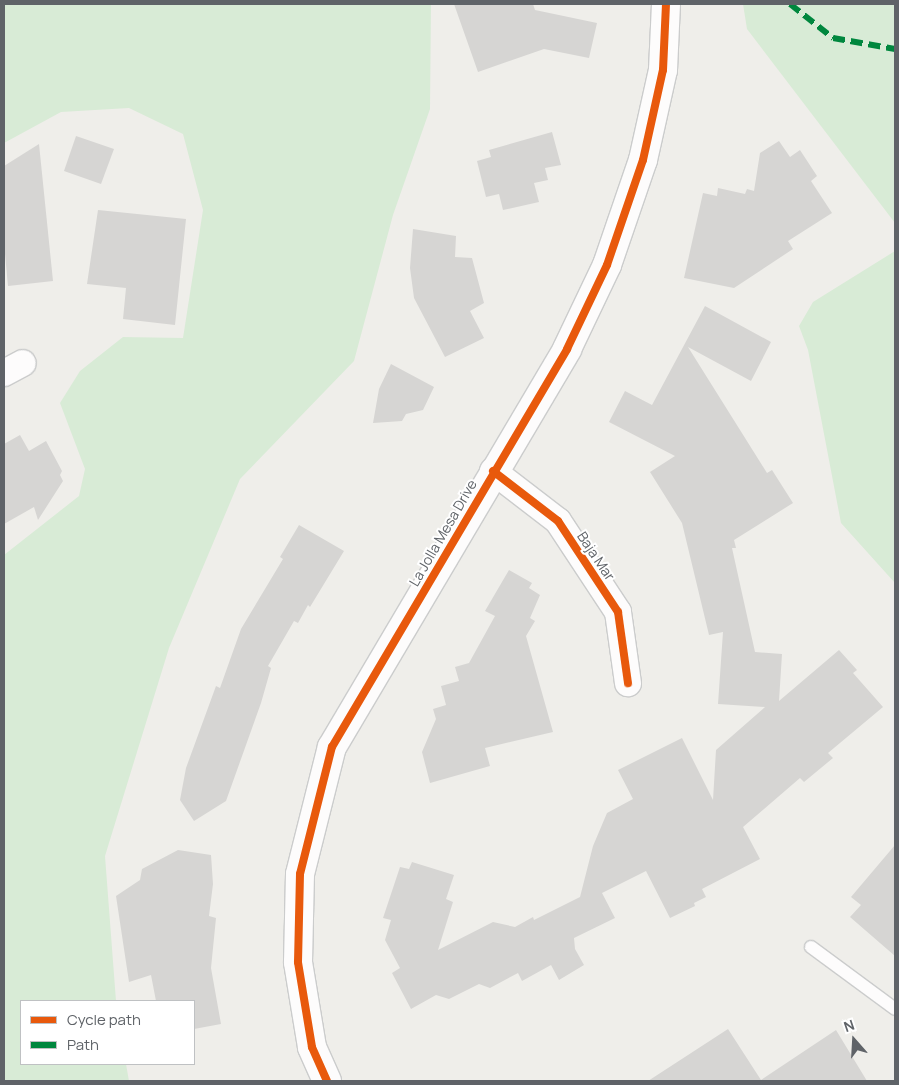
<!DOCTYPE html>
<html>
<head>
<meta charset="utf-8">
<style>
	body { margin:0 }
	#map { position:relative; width:899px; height:1085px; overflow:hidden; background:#efeeea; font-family:Manrope,sans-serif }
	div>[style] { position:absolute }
	.green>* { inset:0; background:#d8ebd6 }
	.building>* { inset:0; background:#d6d5d3 }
	.roads { filter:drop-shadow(1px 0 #cbcccc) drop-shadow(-1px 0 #cbcccc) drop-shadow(0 1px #cbcccc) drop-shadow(0 -1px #cbcccc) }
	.service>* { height:12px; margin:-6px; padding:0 6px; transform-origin:6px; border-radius:6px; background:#fdfcfc }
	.minor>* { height:26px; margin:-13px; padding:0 13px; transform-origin:13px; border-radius:13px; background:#fdfcfc }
	.tertiary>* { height:28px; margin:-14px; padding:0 14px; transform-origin:14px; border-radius:14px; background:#fdfcfc }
	.quiet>* { height:6px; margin-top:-3px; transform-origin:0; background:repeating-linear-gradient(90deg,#00873e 0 12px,transparent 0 18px) }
	.cycleway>* { height:8px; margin:-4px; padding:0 4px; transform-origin:4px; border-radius:4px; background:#e8590c }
	span { translate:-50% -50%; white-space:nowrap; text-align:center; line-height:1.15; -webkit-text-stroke:4px #fff; paint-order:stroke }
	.street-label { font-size:14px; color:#5f6368 }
	.frame { position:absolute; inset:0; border:5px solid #5f6368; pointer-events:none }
	.legend { position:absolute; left:20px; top:1000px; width:175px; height:65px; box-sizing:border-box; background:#fff; border:1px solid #bfc1c3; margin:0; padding:6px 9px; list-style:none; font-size:15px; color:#5f6368 }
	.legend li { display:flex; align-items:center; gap:10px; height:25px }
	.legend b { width:25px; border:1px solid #bfc1c3 }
	.north { position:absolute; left:829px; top:1015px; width:50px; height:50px; -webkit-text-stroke:4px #fff; paint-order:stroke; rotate:341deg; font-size:14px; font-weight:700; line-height:20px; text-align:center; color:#5f6368 }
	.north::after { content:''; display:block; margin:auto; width:18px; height:22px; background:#5f6368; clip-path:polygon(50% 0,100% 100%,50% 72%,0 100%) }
</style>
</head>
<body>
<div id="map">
	<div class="green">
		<div style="clip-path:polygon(4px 4px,431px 4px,430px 109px,393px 215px,354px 361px,240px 479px,169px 648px,105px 856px,116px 1001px,21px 1001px,21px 1064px,126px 1064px,129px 1081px,4px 1081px,4px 555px,79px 496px,85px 469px,60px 403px,80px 371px,123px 337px,183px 338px,203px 210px,183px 134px,129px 108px,61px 112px,4px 143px)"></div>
		<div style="clip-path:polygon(743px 4px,895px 4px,895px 223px,747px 29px)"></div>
		<div style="clip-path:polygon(895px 251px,895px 583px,841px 523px,808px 350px,799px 326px,813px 302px)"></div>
	</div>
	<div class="building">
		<div style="clip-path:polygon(454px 4px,533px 4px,535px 10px,597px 23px,589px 58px,544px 49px,478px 72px)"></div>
		<div style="clip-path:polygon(552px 132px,561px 165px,545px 168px,548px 180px,534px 183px,539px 202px,503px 210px,499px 194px,486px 197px,477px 161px,491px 157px,489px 150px)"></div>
		<div style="clip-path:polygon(76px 136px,114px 149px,101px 184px,64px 171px)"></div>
		<div style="clip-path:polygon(779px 141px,790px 157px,800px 150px,817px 176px,811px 181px,832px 213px,788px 241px,793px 249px,734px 288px,684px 278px,703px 193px,717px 196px,718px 188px,745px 194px,747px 189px,754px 191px,760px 153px)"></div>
		<div style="clip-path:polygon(39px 144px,53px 281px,8px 286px,4px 243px,4px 166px)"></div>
		<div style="clip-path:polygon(98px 210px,186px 219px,175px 325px,123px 319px,126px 288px,87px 284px)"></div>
		<div style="clip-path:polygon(413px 229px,456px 236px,455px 257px,472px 258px,484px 303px,470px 311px,484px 338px,445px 357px,414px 298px,410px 268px)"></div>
		<div style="clip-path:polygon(705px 306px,771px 342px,751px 381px,688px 347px,767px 473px,772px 470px,793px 503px,734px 540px,736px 548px,732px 548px,755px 652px,782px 654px,779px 701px,839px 650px,857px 670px,853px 673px,883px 707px,828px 753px,833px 758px,804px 782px,800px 778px,743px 827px,760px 859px,702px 889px,706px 897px,694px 903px,695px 906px,670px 918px,646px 871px,602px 893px,615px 918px,574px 938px,575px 949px,584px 965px,559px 980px,551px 965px,522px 981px,518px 973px,490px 988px,479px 984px,449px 999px,436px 995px,411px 1009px,392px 973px,400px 968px,385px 940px,391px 920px,383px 918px,400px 867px,409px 869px,412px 862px,454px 875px,446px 899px,453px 902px,438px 950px,493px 922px,515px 927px,533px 917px,534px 920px,580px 897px,593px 846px,607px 813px,633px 799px,618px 770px,682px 738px,713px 800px,716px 750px,765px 707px,718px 704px,723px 632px,709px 635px,682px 523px,650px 472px,675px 456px,609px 422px,625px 391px,652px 405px)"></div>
		<div style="clip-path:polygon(391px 364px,434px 387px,423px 410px,406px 414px,402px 421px,373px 423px,379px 389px)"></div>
		<div style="clip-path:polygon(20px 435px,29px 451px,46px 441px,62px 471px,60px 475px,63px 481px,38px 520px,34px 507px,4px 524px,4px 444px)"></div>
		<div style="clip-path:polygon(299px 525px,344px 551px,310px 607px,308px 605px,298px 623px,294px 621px,268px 666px,271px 668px,261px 703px,226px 801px,194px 821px,180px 800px,186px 768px,216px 686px,220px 688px,241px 629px,283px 559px,280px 557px)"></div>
		<div style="clip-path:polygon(509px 570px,532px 583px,529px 588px,540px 595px,530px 618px,535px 621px,526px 636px,553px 732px,485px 748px,490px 766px,430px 783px,422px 752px,436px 719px,433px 709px,446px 705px,441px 686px,459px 681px,455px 667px,469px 663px,495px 616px,485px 611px)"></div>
		<div style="clip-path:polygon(895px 845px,895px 956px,850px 917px,861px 905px,851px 897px)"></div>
		<div style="clip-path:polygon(178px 850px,211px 855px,213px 884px,209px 916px,216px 918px,211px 968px,221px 1024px,194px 1029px,194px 1001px,156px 1001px,151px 975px,129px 982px,116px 896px,140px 880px,142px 869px)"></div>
		<div style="clip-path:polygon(728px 1029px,761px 1080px,836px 1030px,867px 1081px,648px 1081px)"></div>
	</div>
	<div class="roads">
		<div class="service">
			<div style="left:811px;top:947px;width:104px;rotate:36.4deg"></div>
		</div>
		<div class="minor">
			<div style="left:4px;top:373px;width:21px;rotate:-28deg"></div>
			<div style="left:493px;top:471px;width:82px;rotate:37.6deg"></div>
			<div style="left:558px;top:521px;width:109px;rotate:56.6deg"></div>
			<div style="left:618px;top:612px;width:72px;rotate:82deg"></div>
		</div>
		<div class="tertiary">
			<div style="left:327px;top:1081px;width:37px;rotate:-114deg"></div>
			<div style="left:312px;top:1047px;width:86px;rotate:-99.4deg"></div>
			<div style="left:298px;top:962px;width:88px;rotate:-88.7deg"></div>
			<div style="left:300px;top:874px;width:131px;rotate:-75.9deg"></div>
			<div style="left:332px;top:747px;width:462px;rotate:-59.4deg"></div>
			<div style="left:567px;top:349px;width:93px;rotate:-64.5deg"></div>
			<div style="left:607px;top:265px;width:111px;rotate:-71.1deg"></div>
			<div style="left:643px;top:160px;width:92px;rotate:-77.5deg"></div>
			<div style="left:663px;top:70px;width:66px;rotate:-87.4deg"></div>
		</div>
	</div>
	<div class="quiet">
		<div style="left:790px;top:4px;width:55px;rotate:38.3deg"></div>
		<div style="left:833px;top:38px;width:63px;rotate:10.1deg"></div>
	</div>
	<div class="cycleway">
		<div style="left:493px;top:471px;width:82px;rotate:37.6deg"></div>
		<div style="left:558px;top:521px;width:109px;rotate:56.6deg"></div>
		<div style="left:618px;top:612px;width:72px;rotate:82deg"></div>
		<div style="left:327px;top:1081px;width:37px;rotate:-114deg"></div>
		<div style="left:312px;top:1047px;width:86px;rotate:-99.4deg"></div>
		<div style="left:298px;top:962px;width:88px;rotate:-88.7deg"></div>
		<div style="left:300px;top:874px;width:131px;rotate:-75.9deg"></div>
		<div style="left:332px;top:747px;width:462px;rotate:-59.4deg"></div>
		<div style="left:567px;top:349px;width:93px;rotate:-64.5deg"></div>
		<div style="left:607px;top:265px;width:111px;rotate:-71.1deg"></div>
		<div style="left:643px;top:160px;width:92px;rotate:-77.5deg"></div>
		<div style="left:663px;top:70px;width:66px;rotate:-87.4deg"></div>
	</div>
	<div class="street-label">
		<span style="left:443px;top:533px;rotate:-60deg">La Jolla Mesa Drive</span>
		<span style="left:596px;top:556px;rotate:56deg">Baja Mar</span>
	</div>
	<div class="frame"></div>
	<ul class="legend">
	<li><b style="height:6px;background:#e8590c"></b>Cycle path</li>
	<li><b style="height:6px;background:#00873e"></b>Path</li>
	</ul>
	<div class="north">N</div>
</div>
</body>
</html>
